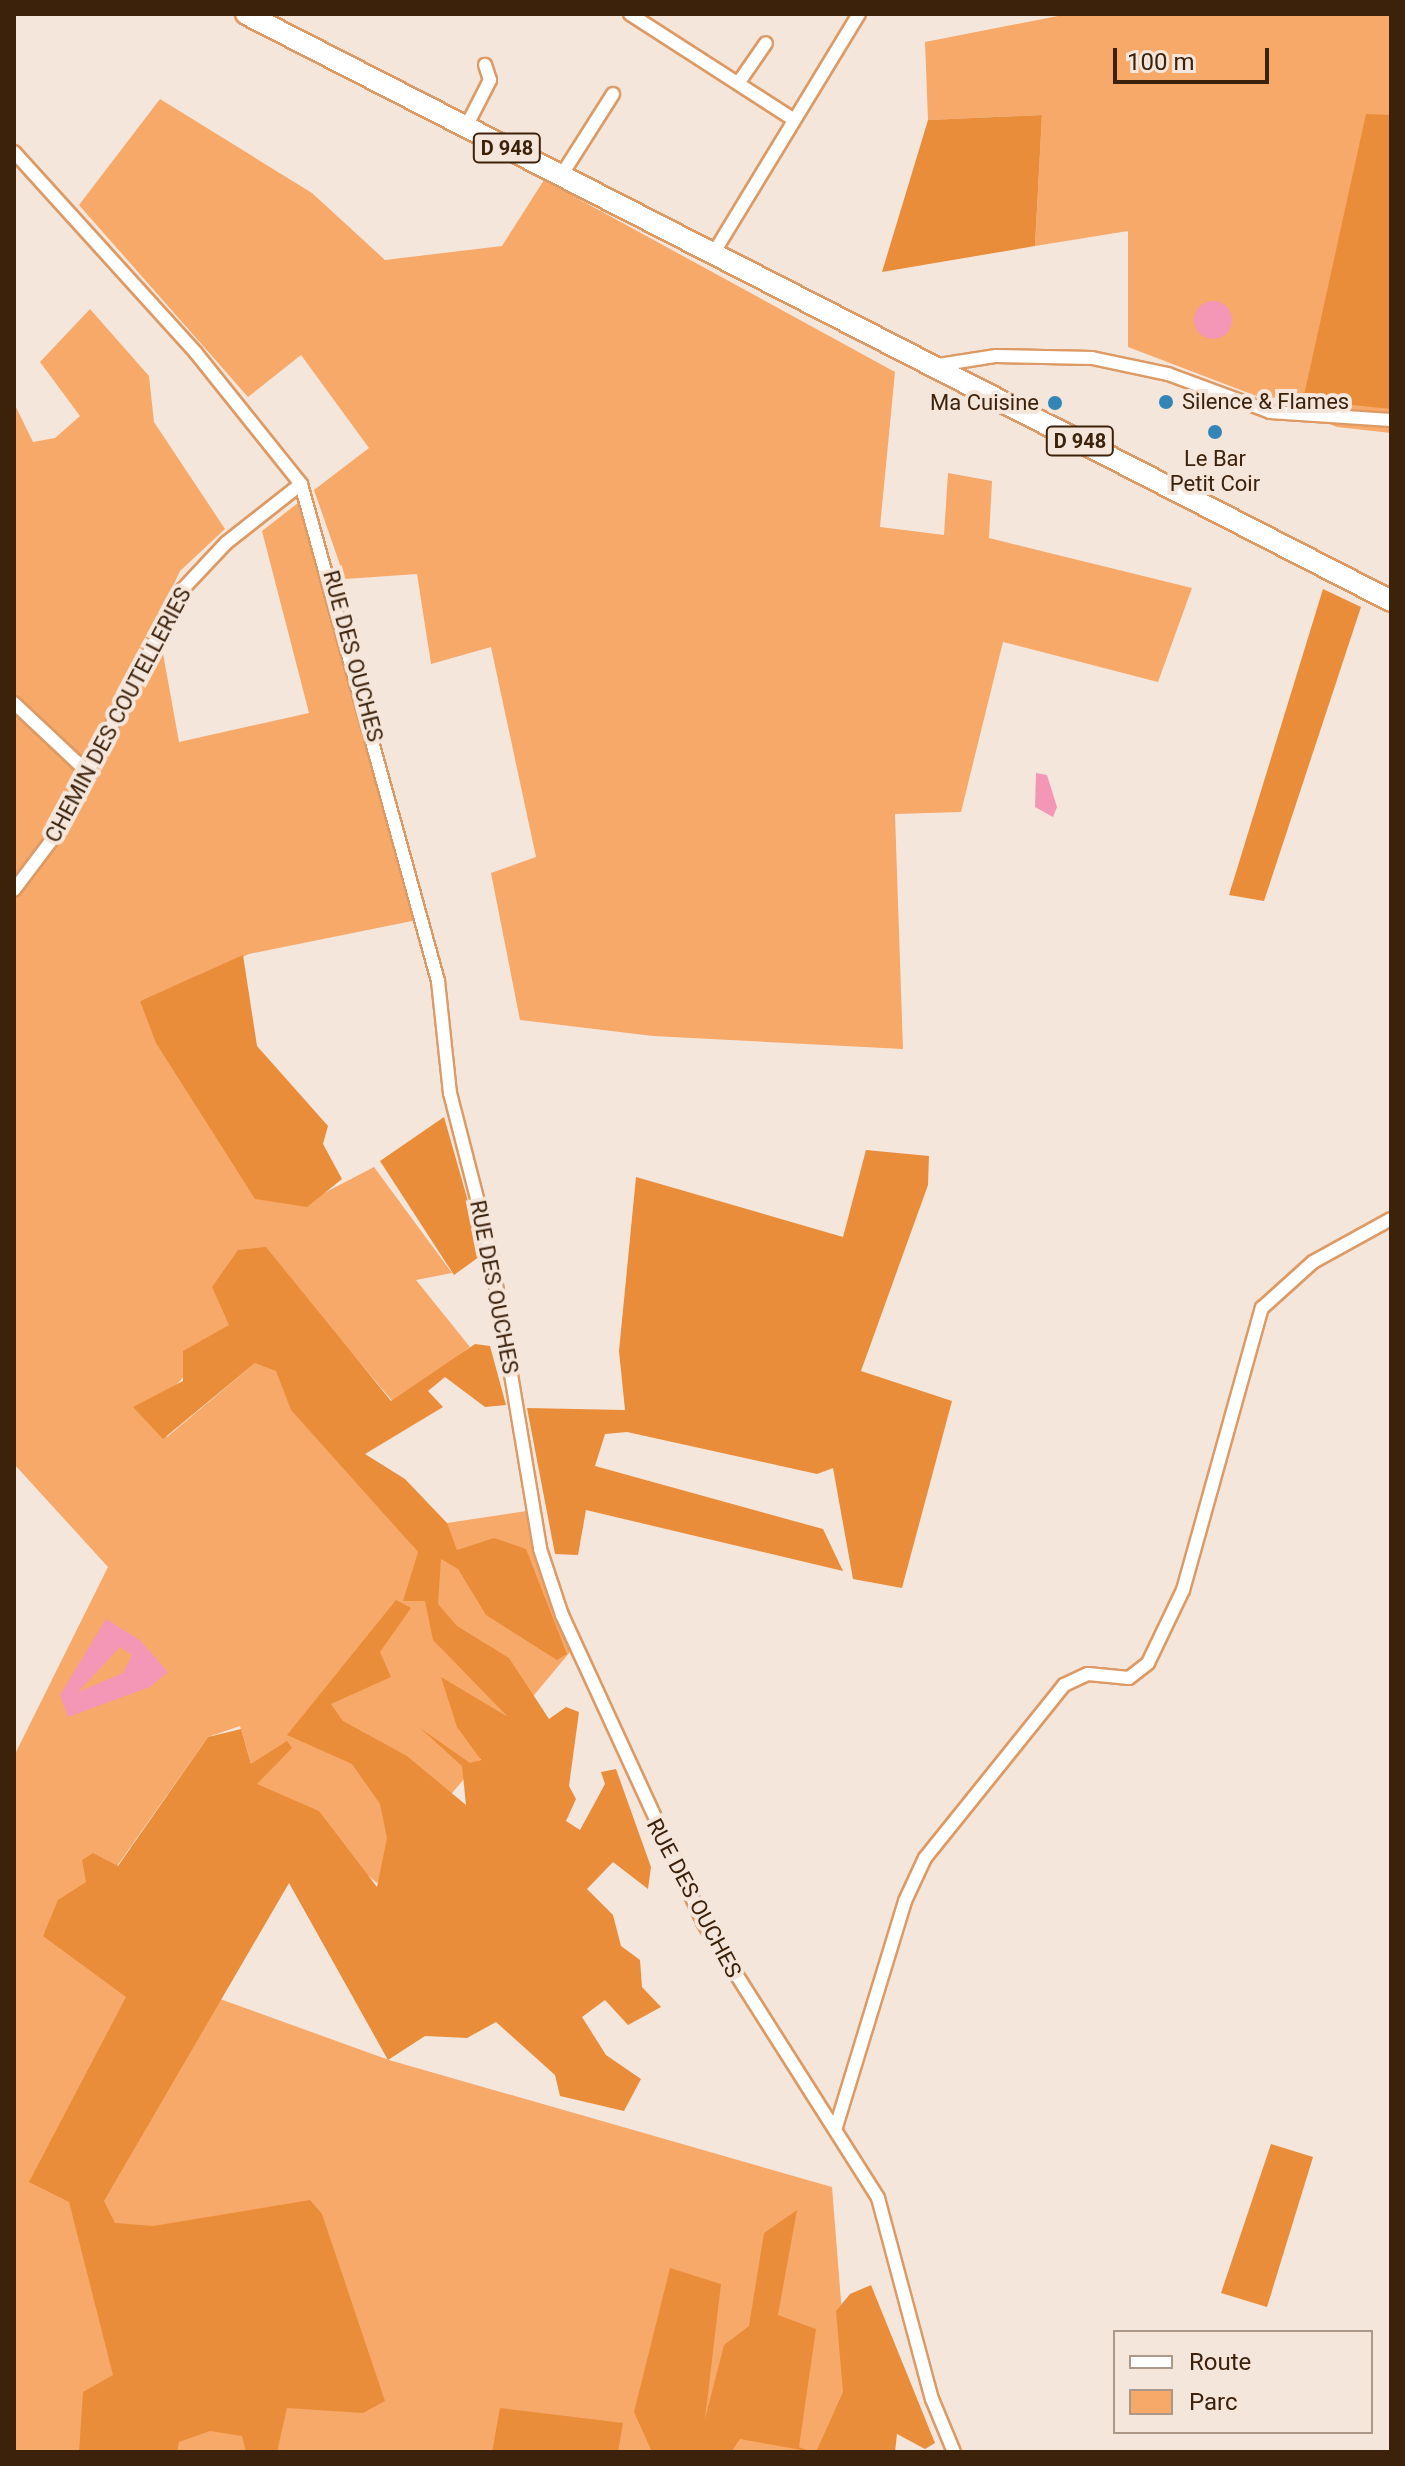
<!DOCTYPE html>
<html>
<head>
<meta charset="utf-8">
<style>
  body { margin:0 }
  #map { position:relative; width:1405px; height:2466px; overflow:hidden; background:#f5e6dc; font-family:Roboto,sans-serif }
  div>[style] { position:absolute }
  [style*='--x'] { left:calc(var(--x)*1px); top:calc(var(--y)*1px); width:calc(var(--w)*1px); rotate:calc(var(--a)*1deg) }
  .green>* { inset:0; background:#f7a96a }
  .forest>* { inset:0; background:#ea8d3a }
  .water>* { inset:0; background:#f496b6 }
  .round { border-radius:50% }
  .roads { filter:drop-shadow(2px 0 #dd9a64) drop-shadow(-2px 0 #dd9a64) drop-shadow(0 2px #dd9a64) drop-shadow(0 -2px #dd9a64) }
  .minor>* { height:12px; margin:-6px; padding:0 6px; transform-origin:6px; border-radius:6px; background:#fff }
  .primary>* { height:20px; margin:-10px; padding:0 10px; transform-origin:10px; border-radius:10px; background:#fff }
  .dots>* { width:22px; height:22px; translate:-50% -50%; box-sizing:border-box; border:4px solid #f5e6dc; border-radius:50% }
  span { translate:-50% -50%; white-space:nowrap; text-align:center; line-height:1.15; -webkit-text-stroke:8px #f5e6dc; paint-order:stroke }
  .shield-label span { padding:2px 6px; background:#f5e6dc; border:2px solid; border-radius:6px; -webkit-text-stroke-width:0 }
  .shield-label { font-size:20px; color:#3c220b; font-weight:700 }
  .poi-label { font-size:22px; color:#3c220b }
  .left { translate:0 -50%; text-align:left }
  .right { translate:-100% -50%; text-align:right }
  .street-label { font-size:22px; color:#3c220b }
  .frame { position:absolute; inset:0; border:16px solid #3c220b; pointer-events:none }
  .legend { position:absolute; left:1113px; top:2330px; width:260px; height:104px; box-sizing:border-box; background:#f5e6dc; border:2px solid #ab9888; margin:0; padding:10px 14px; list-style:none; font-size:24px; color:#3c220b }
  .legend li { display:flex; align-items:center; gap:16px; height:40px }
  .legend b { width:40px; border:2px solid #ab9888 }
  .scale { position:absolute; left:1113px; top:48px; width:156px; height:36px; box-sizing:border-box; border:4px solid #3c220b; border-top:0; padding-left:10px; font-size:24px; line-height:28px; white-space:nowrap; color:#3c220b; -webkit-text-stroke:6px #f5e6dc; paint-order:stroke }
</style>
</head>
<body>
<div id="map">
  <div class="green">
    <div style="clip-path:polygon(1068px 14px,1391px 14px,1391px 433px,1337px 427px,1128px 347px,1128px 231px,1035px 246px,1042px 115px,928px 120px,925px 42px)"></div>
    <div style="clip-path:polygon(160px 99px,312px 193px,385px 260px,502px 246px,544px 180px,895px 372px,880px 527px,944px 535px,948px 473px,992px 481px,989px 538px,1192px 588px,1158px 682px,1003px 642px,961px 812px,895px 814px,903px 1049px,653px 1036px,520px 1020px,491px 873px,536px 857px,491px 647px,431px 664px,417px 574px,345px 579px,314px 490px,369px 448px,301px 355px,248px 397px,79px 205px)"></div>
    <div style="clip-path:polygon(90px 309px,149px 376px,154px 422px,225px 529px,180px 571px,157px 620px,179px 742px,309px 713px,262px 531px,303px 499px,417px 920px,249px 954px,140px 1001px,305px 1203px,374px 1167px,452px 1273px,416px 1280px,470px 1347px,395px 1404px,262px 1248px,229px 1325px,150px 1415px,167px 1437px,255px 1363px,275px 1367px,415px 1549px,447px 1523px,527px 1511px,570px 1652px,377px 1883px,257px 1784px,240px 1726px,208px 1737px,117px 1866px,43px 1935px,389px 2060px,832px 2187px,850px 2415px,831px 2452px,14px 2452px,14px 1756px,108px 1567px,14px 1464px,14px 403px,33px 442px,55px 438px,80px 416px,40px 362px)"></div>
  </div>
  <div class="forest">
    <div style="clip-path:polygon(1366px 114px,1391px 115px,1391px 409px,1303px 400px)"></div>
    <div style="clip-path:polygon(1042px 115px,1035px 246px,882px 272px,928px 120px)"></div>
    <div style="clip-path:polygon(1323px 589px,1361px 607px,1264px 901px,1229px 895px)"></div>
    <div style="clip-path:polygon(243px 955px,257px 1046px,328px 1126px,323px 1144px,342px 1179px,307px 1207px,255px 1199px,156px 1043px,140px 1001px)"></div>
    <div style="clip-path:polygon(444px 1117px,483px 1254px,454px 1275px,380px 1161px)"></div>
    <div style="clip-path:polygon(866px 1150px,929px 1156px,928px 1185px,861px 1371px,952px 1401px,902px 1588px,853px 1579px,833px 1468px,817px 1474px,627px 1432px,605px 1434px,595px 1466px,823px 1529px,843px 1571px,586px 1510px,578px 1555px,555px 1554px,527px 1408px,625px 1410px,619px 1351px,636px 1177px,843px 1237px)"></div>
    <div style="clip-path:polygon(266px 1247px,391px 1401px,475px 1344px,490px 1346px,506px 1405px,485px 1407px,445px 1377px,428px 1391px,443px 1407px,365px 1454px,405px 1479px,447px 1523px,457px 1550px,494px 1538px,526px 1549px,567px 1654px,557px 1660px,486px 1615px,458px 1569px,441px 1559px,438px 1604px,457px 1626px,509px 1658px,549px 1719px,566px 1707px,579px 1712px,569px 1786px,576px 1799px,566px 1821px,580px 1830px,605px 1784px,601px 1772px,616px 1769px,651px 1867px,648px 1889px,613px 1862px,587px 1889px,613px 1915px,621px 1946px,640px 1960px,642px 1987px,661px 2007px,628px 2025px,605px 2000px,582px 2017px,606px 2055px,641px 2079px,624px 2111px,560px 2096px,555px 2075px,496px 2022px,467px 2038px,425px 2036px,388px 2060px,289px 1883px,104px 2201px,115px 2223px,153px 2226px,310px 2200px,322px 2214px,385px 2401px,363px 2413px,287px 2408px,277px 2452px,246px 2452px,242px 2436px,210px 2431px,179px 2442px,177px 2452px,79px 2452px,83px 2392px,113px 2375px,69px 2202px,29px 2182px,126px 1997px,43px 1936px,58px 1900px,86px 1882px,82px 1860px,93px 1853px,118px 1866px,208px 1737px,241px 1729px,251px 1764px,287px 1741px,292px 1748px,257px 1784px,319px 1811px,377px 1887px,387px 1838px,380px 1804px,352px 1764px,287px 1735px,396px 1600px,411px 1608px,380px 1652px,391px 1677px,331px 1704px,343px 1721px,407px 1756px,466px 1805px,462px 1766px,420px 1728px,470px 1763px,481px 1760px,457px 1727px,441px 1677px,508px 1717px,433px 1640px,425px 1601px,403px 1601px,418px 1552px,291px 1410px,276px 1371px,255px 1363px,163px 1439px,133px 1407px,183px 1381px,183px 1351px,229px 1325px,212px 1287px,238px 1250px)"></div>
    <div style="clip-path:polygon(1271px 2144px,1313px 2157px,1267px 2307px,1221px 2293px)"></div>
    <div style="clip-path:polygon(797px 2210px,778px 2315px,816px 2329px,799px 2447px,812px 2452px,740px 2439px,731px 2452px,652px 2452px,634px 2412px,670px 2268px,721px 2284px,705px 2419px,724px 2345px,749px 2326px,764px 2233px)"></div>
    <div style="clip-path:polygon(871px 2285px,935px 2443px,925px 2449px,897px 2434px,895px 2452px,816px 2452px,843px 2392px,836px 2311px,850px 2294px)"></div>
    <div style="clip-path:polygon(500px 2408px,623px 2423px,618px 2452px,492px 2452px)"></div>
  </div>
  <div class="water">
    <div class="round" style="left:1194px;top:301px;width:38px;height:38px"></div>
    <div style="clip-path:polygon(1036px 773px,1047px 775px,1057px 807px,1053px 817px,1035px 807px)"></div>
    <div style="clip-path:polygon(evenodd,106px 1619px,140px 1640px,168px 1672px,150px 1687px,68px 1717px,60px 1695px,106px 1619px,120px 1647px,132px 1655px,123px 1673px,78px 1692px,120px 1647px)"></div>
  </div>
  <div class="roads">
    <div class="minor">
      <div style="--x:630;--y:14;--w:194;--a:32.8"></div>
      <div style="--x:739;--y:82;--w:47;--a:-55.3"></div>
      <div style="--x:466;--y:127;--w:53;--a:-62.9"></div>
      <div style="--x:490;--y:80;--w:16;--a:-108"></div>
      <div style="--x:14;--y:152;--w:271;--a:47.8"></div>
      <div style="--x:196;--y:353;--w:168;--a:51.3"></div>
      <div style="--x:301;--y:484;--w:516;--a:74.59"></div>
      <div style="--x:438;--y:981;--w:113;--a:83.9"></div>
      <div style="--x:450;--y:1093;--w:161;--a:75.6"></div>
      <div style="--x:490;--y:1249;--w:304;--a:80.5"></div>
      <div style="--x:540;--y:1549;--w:70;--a:71.6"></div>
      <div style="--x:562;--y:1615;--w:338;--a:65.3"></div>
      <div style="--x:703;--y:1922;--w:327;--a:57.6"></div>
      <div style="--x:878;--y:2198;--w:208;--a:75"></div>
      <div style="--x:932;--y:2399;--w:57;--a:67.5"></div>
      <div style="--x:561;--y:176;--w:97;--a:-57.6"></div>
      <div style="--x:713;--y:254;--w:281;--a:-58.7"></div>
      <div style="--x:932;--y:366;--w:65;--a:-8.9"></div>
      <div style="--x:996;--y:356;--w:96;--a:1.2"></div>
      <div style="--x:1092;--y:358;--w:78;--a:11.9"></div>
      <div style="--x:1168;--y:374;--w:109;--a:20.4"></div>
      <div style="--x:1270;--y:412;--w:121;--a:3.8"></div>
      <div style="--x:14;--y:703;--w:98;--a:43.3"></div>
      <div style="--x:14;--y:890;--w:66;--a:-53"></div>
      <div style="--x:54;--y:837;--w:277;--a:-62.7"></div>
      <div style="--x:181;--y:591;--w:66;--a:-46.8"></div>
      <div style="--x:226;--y:543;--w:95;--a:-38.2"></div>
      <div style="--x:836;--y:2127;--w:236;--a:-73"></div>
      <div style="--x:905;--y:1901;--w:47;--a:-65.1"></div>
      <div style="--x:925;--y:1858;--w:222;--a:-51.2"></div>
      <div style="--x:1064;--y:1685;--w:26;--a:-25"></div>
      <div style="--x:1088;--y:1674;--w:41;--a:5.6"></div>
      <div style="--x:1129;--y:1678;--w:24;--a:-38"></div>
      <div style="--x:1148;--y:1663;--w:81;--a:-64.4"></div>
      <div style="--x:1183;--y:1590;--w:293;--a:-74.4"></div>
      <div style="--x:1262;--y:1308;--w:69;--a:-42"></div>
      <div style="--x:1313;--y:1262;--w:89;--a:-28.9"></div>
    </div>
    <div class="primary">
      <div style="--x:246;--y:14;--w:1287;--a:27.14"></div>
    </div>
  </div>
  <div class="dots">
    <div style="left:1166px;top:402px;background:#3385b6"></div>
    <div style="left:1055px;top:403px;background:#3385b6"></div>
    <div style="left:1215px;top:432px;background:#3385b6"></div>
  </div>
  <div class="shield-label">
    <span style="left:507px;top:148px">D 948</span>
    <span style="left:1080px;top:441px">D 948</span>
  </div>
  <div class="poi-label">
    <span class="left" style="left:1182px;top:402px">Silence &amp; Flames</span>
    <span class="right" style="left:1039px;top:403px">Ma Cuisine</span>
    <span style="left:1215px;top:471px">Le Bar<br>Petit Coir</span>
  </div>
  <div class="street-label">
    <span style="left:353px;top:656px;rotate:75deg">RUE DES OUCHES</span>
    <span style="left:118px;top:715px;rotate:-62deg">CHEMIN DES COUTELLERIES</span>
    <span style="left:494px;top:1287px;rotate:79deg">RUE DES OUCHES</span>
    <span style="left:694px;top:1898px;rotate:62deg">RUE DES OUCHES</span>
  </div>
  <div class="frame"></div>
  <ul class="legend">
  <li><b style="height:10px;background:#fff"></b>Route</li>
  <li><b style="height:22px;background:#f7a96a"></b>Parc</li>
  </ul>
  <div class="scale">100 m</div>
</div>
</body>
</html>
